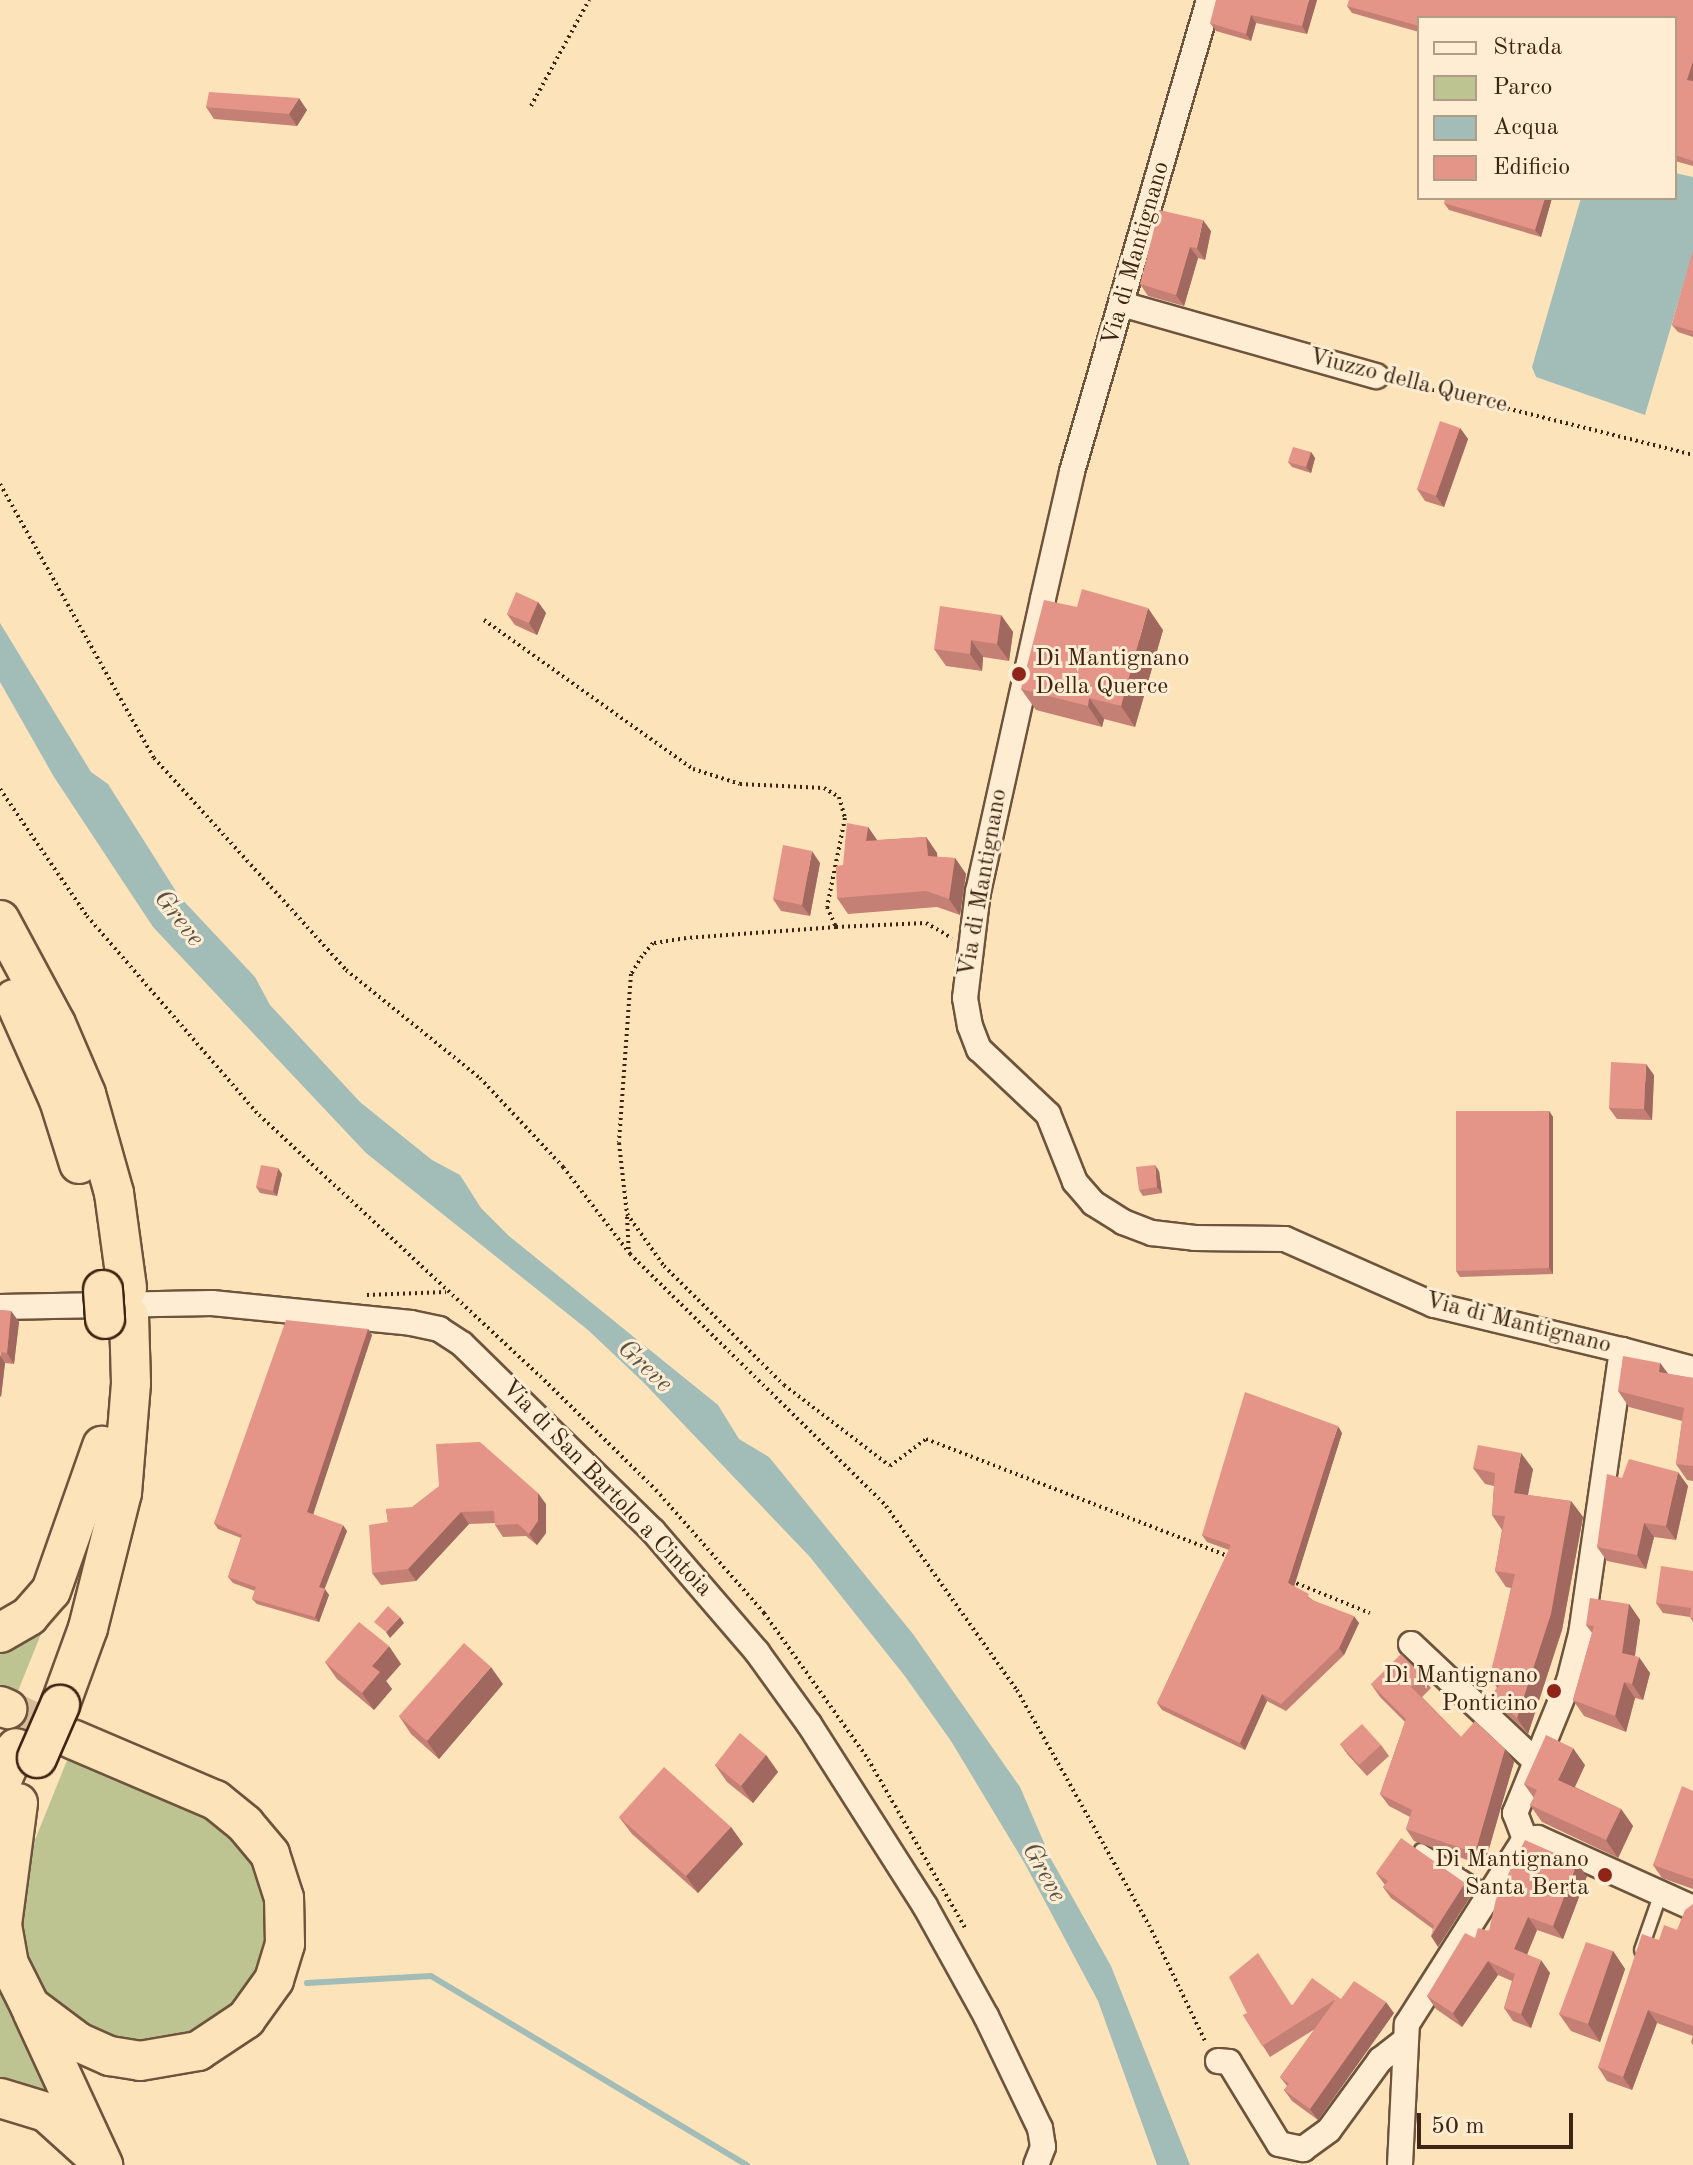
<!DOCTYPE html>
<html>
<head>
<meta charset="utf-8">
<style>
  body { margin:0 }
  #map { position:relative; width:1693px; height:2165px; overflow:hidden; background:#fde3b9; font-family:"Old Standard TT",serif }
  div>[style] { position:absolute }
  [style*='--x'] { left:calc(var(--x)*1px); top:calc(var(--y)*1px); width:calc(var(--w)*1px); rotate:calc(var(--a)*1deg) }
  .green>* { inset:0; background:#bdc491 }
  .water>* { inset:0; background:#a2bdb8 }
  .stream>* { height:6px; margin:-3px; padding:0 3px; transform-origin:3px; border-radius:3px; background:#a2bdb8 }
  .trunk-tunnel>* { height:38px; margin-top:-19px; transform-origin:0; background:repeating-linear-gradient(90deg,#d7bd98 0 38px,transparent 0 57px) }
  .path>* { height:4px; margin-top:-2px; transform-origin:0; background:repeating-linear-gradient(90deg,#3e2413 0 2px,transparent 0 6px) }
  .roads { filter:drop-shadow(2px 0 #6e543c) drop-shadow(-2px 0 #6e543c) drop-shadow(0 2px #6e543c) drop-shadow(0 -2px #6e543c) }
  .service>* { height:12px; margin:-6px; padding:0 6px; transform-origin:6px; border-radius:6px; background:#feedd2 }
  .minor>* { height:24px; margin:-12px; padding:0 12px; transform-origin:12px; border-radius:12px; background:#feedd2 }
  .trunk>* { height:38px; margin:-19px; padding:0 19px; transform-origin:19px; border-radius:19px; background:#fde3b9 }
  .bridges { filter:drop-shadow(2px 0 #3e2413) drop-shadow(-2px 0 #3e2413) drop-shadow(0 2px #3e2413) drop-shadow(0 -2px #3e2413) }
  .trunk-bridge>* { height:38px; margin:-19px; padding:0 19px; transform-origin:19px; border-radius:19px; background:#fde3b9 }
  .wall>* { inset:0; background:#c48074 }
  .shaded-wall>* { inset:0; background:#a0685e }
  .building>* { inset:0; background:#e49587 }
  .dots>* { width:22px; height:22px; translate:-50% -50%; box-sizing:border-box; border:4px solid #feedd2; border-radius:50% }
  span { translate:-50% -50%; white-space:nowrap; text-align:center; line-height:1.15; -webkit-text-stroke:6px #feedd2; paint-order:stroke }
  .street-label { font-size:24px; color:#3e2413 }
  .poi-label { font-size:24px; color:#3e2413 }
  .left { translate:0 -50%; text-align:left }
  .right { translate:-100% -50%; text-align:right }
  .water-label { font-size:26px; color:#5c5245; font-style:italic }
  .legend { position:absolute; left:1417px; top:16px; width:260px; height:184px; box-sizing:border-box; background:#feedd2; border:2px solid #b19d86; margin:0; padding:10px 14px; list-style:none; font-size:24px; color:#3e2413 }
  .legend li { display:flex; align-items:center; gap:16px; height:40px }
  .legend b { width:40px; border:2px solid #b19d86 }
  .scale { position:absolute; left:1417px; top:2113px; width:156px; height:36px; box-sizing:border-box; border:4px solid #3e2413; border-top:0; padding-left:10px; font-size:24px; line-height:28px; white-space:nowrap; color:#3e2413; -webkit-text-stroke:6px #feedd2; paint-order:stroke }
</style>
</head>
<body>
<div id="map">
  <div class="green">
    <div style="clip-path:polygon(47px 1619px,14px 1701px,0 1695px,0 1643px)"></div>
    <div style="clip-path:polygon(70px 1753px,210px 1808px,260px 1857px,274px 1953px,215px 2030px,153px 2048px,78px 2028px,38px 1991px,18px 1940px,20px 1877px)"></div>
    <div style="clip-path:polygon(0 1978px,50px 2085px,45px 2093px,0 2089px)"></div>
  </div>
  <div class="water">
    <div style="clip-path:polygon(1675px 173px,1693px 177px,1693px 252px,1645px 415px,1536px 377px,1532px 367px,1581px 198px,1675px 198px)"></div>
    <div style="clip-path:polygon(0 623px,91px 772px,108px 784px,179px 896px,255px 977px,270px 1005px,360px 1102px,432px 1160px,460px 1175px,481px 1208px,509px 1236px,718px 1405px,739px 1439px,769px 1457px,913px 1634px,1020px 1787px,1051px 1859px,1111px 1966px,1190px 2165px,1157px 2165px,1098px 2001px,1025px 1864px,951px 1741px,904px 1675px,810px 1557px,644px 1383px,588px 1330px,366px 1153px,153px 927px,54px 777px,0 682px)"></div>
  </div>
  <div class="stream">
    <div style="--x:307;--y:1983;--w:124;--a:-3.2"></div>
    <div style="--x:431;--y:1976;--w:368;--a:30.9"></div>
  </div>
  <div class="trunk-tunnel">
    <div style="--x:7;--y:1709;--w:72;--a:24.8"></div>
  </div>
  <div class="path">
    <div style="--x:531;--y:106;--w:121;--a:-61.3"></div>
    <div style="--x:1397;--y:381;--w:305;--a:14"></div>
    <div style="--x:0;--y:484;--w:314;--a:60.7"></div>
    <div style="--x:154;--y:758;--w:286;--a:47.8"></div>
    <div style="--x:346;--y:970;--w:172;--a:38.9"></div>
    <div style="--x:480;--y:1078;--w:122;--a:47"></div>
    <div style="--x:563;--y:1167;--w:110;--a:52.4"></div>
    <div style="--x:630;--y:1254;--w:359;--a:44.5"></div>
    <div style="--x:886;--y:1506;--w:226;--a:54.6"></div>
    <div style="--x:1017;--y:1690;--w:270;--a:60.7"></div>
    <div style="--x:1149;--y:1925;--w:131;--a:64.2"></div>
    <div style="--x:484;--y:620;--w:257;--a:35.5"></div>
    <div style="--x:693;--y:769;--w:49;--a:17.7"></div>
    <div style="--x:740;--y:784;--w:84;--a:2.7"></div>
    <div style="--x:824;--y:788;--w:17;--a:31"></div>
    <div style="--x:839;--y:797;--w:22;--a:74"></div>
    <div style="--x:845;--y:818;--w:91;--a:101.4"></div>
    <div style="--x:827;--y:907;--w:22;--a:66"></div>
    <div style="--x:836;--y:927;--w:90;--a:-2.5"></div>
    <div style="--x:926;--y:923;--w:30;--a:30"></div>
    <div style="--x:0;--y:789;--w:154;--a:55.6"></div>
    <div style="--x:87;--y:916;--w:263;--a:49.2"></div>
    <div style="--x:259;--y:1115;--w:384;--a:42.9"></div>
    <div style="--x:540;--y:1376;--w:163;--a:44.5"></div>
    <div style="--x:656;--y:1490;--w:164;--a:48.7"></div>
    <div style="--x:764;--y:1613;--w:179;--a:54.5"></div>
    <div style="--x:868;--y:1759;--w:195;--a:60.1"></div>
    <div style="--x:836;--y:927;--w:150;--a:175.8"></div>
    <div style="--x:686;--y:938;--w:33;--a:171"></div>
    <div style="--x:653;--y:943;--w:17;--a:130"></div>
    <div style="--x:642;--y:956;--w:21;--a:121"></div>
    <div style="--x:631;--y:974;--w:169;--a:94.1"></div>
    <div style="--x:619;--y:1143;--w:71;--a:83.6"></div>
    <div style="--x:627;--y:1214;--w:64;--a:54.6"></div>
    <div style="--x:664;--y:1266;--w:169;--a:44.8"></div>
    <div style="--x:784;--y:1385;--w:133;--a:37.4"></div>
    <div style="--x:890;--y:1466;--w:45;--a:-36.9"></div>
    <div style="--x:926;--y:1439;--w:326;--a:21.2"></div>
    <div style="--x:627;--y:1217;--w:35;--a:87"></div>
    <div style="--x:367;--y:1295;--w:79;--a:-2.2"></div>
    <div style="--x:1291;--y:1581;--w:85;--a:22.1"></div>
  </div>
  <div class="roads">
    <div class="service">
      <div style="--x:1421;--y:1850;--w:81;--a:32.9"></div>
      <div style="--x:1641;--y:1950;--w:60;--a:-70.7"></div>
    </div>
    <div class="minor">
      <div style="--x:1209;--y:0;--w:491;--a:106.2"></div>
      <div style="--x:1072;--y:472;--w:130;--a:102.9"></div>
      <div style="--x:1043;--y:599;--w:299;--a:102.5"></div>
      <div style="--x:978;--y:891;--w:108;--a:96.9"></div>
      <div style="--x:965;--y:998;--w:28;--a:80"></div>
      <div style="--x:970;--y:1026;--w:25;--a:69"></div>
      <div style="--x:979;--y:1049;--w:95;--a:43.3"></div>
      <div style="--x:1048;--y:1114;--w:73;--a:68.3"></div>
      <div style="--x:1075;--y:1182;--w:28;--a:49"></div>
      <div style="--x:1093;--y:1203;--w:36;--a:32"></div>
      <div style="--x:1123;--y:1222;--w:31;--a:21"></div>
      <div style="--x:1152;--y:1233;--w:43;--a:6.6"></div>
      <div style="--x:1195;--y:1238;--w:90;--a:0.6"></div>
      <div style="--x:1285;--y:1239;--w:163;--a:23.9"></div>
      <div style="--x:1434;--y:1305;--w:193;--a:13.5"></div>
      <div style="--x:1622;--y:1350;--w:287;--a:98.2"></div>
      <div style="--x:1581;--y:1634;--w:49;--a:104.3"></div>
      <div style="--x:1569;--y:1681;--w:143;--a:112.2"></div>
      <div style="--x:1515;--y:1813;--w:28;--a:69"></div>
      <div style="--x:1125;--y:305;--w:261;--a:15.8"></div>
      <div style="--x:0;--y:1307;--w:212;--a:-1.1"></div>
      <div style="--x:212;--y:1303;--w:200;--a:5.7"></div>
      <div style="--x:411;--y:1323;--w:29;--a:12"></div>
      <div style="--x:439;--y:1329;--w:27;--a:33"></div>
      <div style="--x:462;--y:1344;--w:267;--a:44.4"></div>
      <div style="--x:653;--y:1531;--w:160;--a:49.3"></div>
      <div style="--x:757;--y:1652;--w:89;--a:54.2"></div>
      <div style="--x:809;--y:1724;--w:216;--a:57.5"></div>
      <div style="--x:925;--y:1906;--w:126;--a:61"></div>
      <div style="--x:986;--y:2016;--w:124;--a:64.3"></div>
      <div style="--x:1040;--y:2128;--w:19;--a:81"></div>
      <div style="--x:1043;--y:2147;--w:19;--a:111"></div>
      <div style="--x:1622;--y:1350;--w:73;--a:15"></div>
      <div style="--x:1411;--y:1644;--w:170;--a:43.3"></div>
      <div style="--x:1525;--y:1839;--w:13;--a:-4"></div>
      <div style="--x:1538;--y:1838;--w:170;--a:24.3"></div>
      <div style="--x:1218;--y:2061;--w:11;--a:5"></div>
      <div style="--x:1229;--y:2062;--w:96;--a:58.6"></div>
      <div style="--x:1279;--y:2144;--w:25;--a:12"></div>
      <div style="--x:1303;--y:2149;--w:32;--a:-36"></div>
      <div style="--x:1329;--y:2130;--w:87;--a:-53.9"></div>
      <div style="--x:1380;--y:2060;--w:29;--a:-38"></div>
      <div style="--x:1400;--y:2165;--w:141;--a:-87.2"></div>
      <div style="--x:1407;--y:2024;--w:219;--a:-57.5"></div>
    </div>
    <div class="trunk">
      <div style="--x:0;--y:920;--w:118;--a:61.7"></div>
      <div style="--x:56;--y:1024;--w:76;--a:66.8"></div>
      <div style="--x:86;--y:1094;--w:103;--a:74.2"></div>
      <div style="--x:114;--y:1193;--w:96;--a:82.2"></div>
      <div style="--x:14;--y:999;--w:111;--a:66"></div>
      <div style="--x:59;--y:1100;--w:67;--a:72.6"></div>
      <div style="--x:0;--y:1633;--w:34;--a:-30"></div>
      <div style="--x:29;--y:1616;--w:33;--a:-49"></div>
      <div style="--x:51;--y:1591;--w:154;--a:-70.6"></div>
      <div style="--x:60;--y:1705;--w:82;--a:-70"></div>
      <div style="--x:88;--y:1628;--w:139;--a:-75.9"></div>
      <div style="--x:122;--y:1493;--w:110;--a:-85.3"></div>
      <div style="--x:131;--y:1383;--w:67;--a:-91.7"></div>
      <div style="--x:0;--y:1706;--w:8;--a:23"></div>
      <div style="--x:0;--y:1785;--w:40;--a:-66.6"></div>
      <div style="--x:18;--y:1803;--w:123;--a:97.5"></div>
      <div style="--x:2;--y:1925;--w:40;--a:80"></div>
      <div style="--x:9;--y:1964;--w:47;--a:63.4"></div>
      <div style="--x:30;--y:2006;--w:60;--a:36.9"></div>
      <div style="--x:78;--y:2042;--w:35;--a:24"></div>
      <div style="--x:110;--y:2056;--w:30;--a:9"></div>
      <div style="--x:140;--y:2061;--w:59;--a:-9.8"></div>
      <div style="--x:198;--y:2051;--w:58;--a:-33.7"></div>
      <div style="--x:246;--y:2019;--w:48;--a:-54.3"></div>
      <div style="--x:274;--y:1980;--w:38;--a:-73"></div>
      <div style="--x:285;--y:1944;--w:46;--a:-91.2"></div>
      <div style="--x:284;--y:1898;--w:46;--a:-107.7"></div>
      <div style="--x:270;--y:1854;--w:39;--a:-130"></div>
      <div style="--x:245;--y:1824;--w:38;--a:-141"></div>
      <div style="--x:215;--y:1800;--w:155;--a:-156.9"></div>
      <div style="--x:32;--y:2011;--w:170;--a:65.2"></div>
      <div style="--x:0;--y:2098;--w:48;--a:16.9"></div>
      <div style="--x:46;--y:2112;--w:57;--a:42.1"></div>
    </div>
  </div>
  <div class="bridges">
    <div class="trunk-bridge">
      <div style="--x:103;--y:1290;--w:29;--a:86"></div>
      <div style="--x:37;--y:1758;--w:58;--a:-66.5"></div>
    </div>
  </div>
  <div class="wall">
    <div style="clip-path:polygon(1317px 0,1307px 34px,1256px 23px,1251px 41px,1216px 31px,1210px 23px)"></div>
    <div style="clip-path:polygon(1693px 0,1693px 166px,1675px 161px,1675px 18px,1419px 18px,1419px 32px,1352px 13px,1347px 6px)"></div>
    <div style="clip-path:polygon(206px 107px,307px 110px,297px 126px,214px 119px)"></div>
    <div style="clip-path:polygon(1552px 198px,1541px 237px,1449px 210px,1444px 203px)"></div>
    <div style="clip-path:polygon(1211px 231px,1205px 260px,1198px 258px,1184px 306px,1148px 296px,1140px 284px)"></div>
    <div style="clip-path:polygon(1693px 251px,1693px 337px,1678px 332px,1672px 325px)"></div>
    <div style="clip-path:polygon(1460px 428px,1468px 439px,1444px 507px,1425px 501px,1417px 489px)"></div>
    <div style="clip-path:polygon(1311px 452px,1315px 458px,1311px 473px,1292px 467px,1288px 462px)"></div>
    <div style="clip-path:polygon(538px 602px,546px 613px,537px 635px,515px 625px,507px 614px)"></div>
    <div style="clip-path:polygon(1001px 615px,1013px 632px,1009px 661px,983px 657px,982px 671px,946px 666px,934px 649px)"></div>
    <div style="clip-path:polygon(1163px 630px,1135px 727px,1104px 719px,1102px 727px,1036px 710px,1021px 689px)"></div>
    <div style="clip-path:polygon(868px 827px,877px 840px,926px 837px,937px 853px,937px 857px,955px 858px,966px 874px,960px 915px,937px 907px,848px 914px,837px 898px,843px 865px)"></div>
    <div style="clip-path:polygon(820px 863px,810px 916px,781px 911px,773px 899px)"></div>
    <div style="clip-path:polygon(1654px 1075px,1652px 1120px,1617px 1119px,1609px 1108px)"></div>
    <div style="clip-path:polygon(1549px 1111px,1553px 1117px,1553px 1274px,1460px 1277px,1456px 1271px)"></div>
    <div style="clip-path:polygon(1159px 1171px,1162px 1193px,1143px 1196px,1139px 1190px)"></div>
    <div style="clip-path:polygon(282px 1174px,277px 1196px,260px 1193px,256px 1187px)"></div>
    <div style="clip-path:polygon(0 1310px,11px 1311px,19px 1322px,14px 1364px,5px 1363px,1px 1397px)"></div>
    <div style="clip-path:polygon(368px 1329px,372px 1335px,313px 1514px,347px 1531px,324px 1589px,329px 1595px,319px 1622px,257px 1604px,252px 1599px,255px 1591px,233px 1583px,228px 1577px,241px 1538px,218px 1529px,214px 1523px)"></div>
    <div style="clip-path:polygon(1660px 1363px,1668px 1374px,1693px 1378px,1693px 1481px,1687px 1480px,1676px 1464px,1682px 1421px,1629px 1407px,1618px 1391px)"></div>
    <div style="clip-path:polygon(1342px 1433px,1294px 1586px,1314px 1601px,1359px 1623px,1344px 1655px,1286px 1711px,1267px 1701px,1245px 1750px,1162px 1710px,1157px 1703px,1229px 1550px,1207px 1542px,1202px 1535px)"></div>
    <div style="clip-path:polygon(1473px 1468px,1533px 1469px,1528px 1495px,1571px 1501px,1583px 1517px,1562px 1630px,1528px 1734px,1503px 1710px,1492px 1694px,1497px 1688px,1491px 1678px,1511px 1588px,1506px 1587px,1495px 1571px,1502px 1530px,1492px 1515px,1494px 1486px,1485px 1484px)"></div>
    <div style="clip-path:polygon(1622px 1478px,1688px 1486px,1676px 1540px,1654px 1537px,1646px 1569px,1607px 1561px,1597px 1547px)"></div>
    <div style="clip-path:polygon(546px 1504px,546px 1533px,537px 1545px,526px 1536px,503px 1537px,495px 1525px,495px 1523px,469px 1524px,416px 1581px,381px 1585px,372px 1573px,388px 1522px,386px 1509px)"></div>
    <div style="clip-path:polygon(1693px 1571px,1693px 1622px,1690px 1617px,1663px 1613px,1656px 1603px)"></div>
    <div style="clip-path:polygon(1629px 1604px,1640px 1620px,1635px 1656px,1650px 1673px,1643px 1700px,1635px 1698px,1626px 1732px,1584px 1716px,1573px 1700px,1592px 1633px,1586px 1625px)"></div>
    <div style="clip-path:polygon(325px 1662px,401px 1664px,386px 1681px,392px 1689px,374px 1710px,337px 1679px)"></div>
    <div style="clip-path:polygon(1422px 1676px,1431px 1688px,1422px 1697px,1461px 1737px,1505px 1749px,1514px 1762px,1484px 1866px,1414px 1841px,1406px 1829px,1410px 1817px,1389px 1806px,1380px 1794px,1405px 1722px,1380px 1697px,1371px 1684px)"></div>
    <div style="clip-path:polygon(503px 1684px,439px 1759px,411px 1734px,399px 1716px)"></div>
    <div style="clip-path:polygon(1340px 1744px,1381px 1745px,1389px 1756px,1367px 1776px,1348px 1755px)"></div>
    <div style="clip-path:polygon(766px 1755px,778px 1772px,753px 1803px,727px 1782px,715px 1765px)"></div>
    <div style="clip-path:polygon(1585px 1765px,1575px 1787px,1621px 1809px,1633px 1826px,1618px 1858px,1542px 1822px,1530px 1805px,1534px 1798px,1524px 1784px)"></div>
    <div style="clip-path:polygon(1693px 1791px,1693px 1889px,1662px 1878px,1653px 1865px)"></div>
    <div style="clip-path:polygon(619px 1817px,731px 1827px,743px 1844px,698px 1893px,632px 1834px)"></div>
    <div style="clip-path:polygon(1376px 1873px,1465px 1883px,1472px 1894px,1438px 1947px,1433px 1929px,1391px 1898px,1383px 1887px,1385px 1885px)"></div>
    <div style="clip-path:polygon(1587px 1876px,1563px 1939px,1537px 1930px,1527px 1954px,1550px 1973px,1531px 2028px,1513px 2021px,1504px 2008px,1512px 1981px,1498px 1975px,1462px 2027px,1436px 2009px,1427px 1996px,1475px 1938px)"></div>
    <div style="clip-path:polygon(1693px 1904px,1693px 2045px,1691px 2042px,1693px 2036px,1657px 2023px,1632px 2090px,1607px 2081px,1598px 2067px,1659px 1940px,1677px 1930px)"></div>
    <div style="clip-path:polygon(1613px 1951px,1625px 1969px,1600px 2042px,1571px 2031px,1559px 2014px)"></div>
    <div style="clip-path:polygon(1341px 1999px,1394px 2013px,1318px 2120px,1292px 2101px,1284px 2090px,1287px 2086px,1280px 2077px,1315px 2029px,1270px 2057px,1243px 2015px,1292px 2005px)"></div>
  </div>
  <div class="shaded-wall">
    <div style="clip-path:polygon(1309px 0,1317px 0,1307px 34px,1302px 26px)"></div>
    <div style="clip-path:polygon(1251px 15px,1256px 23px,1251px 41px,1246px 34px)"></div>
    <div style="clip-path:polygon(1693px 61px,1693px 87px,1687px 80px)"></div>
    <div style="clip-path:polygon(299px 98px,307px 110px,297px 126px,289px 114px)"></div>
    <div style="clip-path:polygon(1545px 198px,1552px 198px,1541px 237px,1535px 230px)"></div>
    <div style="clip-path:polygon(1203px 220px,1211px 231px,1205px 260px,1197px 248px)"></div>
    <div style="clip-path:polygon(1190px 247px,1198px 258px,1184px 306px,1176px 295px)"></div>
    <div style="clip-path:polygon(1460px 428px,1468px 439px,1444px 507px,1436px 496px)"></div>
    <div style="clip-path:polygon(1311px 452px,1315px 458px,1311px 473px,1306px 467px)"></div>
    <div style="clip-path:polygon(538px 602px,546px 613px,537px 635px,529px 623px)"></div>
    <div style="clip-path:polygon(1148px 608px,1163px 630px,1135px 727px,1121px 706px)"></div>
    <div style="clip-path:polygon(1001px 615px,1013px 632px,1009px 661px,997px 644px)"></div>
    <div style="clip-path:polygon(971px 640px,983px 657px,982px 671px,970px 654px)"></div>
    <div style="clip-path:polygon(1089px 698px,1104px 719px,1102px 727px,1088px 706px)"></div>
    <div style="clip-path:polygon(868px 827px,879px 843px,866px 841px)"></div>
    <div style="clip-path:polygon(926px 837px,937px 853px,939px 872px,928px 856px)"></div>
    <div style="clip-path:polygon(812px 851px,820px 863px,810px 916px,802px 905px)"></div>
    <div style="clip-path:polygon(955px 858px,966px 874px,960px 915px,949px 899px)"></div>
    <div style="clip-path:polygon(1646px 1064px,1654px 1075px,1652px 1120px,1644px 1109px)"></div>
    <div style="clip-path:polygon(1549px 1111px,1553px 1117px,1553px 1274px,1549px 1268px)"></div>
    <div style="clip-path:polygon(1155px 1165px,1159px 1171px,1162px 1193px,1157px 1187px)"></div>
    <div style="clip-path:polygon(278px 1168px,282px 1174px,277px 1196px,273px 1191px)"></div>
    <div style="clip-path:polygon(11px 1311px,19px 1322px,14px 1364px,7px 1353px)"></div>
    <div style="clip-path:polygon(368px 1329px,372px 1335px,312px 1518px,307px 1512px)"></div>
    <div style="clip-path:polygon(0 1355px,5px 1363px,1px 1397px,0 1396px)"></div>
    <div style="clip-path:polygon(1660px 1363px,1672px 1379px,1659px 1372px)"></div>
    <div style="clip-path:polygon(1338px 1426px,1342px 1433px,1293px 1590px,1288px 1583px)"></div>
    <div style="clip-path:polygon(1521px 1453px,1533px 1469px,1525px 1509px,1514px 1493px)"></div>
    <div style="clip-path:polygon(1678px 1472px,1688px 1486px,1676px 1540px,1666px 1526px)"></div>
    <div style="clip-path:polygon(538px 1493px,546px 1504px,546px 1533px,537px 1545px,529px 1534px)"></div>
    <div style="clip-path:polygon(1571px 1501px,1583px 1517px,1562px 1630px,1528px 1734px,1517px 1718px)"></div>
    <div style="clip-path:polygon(461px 1512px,469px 1524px,416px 1581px,408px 1569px)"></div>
    <div style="clip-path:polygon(1644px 1523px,1654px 1537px,1646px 1569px,1637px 1555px)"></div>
    <div style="clip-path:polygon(343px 1525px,347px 1531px,323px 1593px,319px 1587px)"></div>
    <div style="clip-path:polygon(325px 1589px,329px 1595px,319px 1622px,315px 1617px)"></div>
    <div style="clip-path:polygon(1629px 1604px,1640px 1620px,1633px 1668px,1622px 1653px)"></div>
    <div style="clip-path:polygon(1354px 1616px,1359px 1623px,1344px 1655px,1339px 1648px)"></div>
    <div style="clip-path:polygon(400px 1617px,404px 1623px,390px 1638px,386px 1632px)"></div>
    <div style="clip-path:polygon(389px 1646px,401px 1664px,386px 1681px,392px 1689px,374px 1710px,362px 1693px,372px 1666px)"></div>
    <div style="clip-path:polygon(1639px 1657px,1650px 1673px,1643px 1700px,1632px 1684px)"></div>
    <div style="clip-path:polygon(491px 1667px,503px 1684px,439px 1759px,427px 1741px)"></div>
    <div style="clip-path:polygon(1624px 1682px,1635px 1698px,1626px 1732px,1615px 1716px)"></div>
    <div style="clip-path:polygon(1262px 1694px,1267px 1701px,1245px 1750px,1240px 1743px)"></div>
    <div style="clip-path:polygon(1573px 1748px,1585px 1765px,1570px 1797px,1558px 1780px)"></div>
    <div style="clip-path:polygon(1505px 1749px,1514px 1762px,1484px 1866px,1475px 1853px)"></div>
    <div style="clip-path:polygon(766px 1755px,778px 1772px,753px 1803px,741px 1786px)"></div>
    <div style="clip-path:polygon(1621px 1809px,1633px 1826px,1618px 1858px,1606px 1840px)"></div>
    <div style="clip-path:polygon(731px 1827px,743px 1844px,698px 1893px,686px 1876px)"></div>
    <div style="clip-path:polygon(1577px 1863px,1587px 1876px,1563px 1939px,1553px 1926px)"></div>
    <div style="clip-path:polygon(1465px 1883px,1472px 1894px,1438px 1947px,1431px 1936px)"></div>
    <div style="clip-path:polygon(1528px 1917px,1537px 1930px,1524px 1962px,1514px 1949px)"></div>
    <div style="clip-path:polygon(1613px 1951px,1625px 1969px,1600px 2042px,1588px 2024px)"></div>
    <div style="clip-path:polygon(1541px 1960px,1550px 1973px,1531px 2028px,1521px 2014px)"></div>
    <div style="clip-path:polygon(1488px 1961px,1498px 1975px,1462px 2027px,1453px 2013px)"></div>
    <div style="clip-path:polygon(1386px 2002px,1394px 2013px,1318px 2120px,1310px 2109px)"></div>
    <div style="clip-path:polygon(1648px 2010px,1657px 2023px,1632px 2090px,1623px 2077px)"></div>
  </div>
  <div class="building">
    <div style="clip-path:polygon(1216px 0,1309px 0,1302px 26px,1251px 15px,1246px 34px,1210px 23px)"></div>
    <div style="clip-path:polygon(1349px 0,1693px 0,1693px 61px,1687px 80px,1693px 81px,1693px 161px,1675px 155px,1675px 18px,1419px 18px,1419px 26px,1347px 6px)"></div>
    <div style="clip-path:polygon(209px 92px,299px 98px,289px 114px,206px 107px)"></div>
    <div style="clip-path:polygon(1445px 198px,1545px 198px,1535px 230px,1444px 203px)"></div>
    <div style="clip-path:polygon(1159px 210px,1203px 220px,1197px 248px,1190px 247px,1176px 295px,1140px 284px)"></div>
    <div style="clip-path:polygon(1693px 251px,1693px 331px,1672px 325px)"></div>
    <div style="clip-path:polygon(1440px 421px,1460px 428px,1436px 496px,1417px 489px)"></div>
    <div style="clip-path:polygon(1293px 447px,1311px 452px,1306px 467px,1288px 462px)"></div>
    <div style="clip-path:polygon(1082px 589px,1148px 608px,1121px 706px,1089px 698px,1088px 706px,1021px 689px,1044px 600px,1077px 607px)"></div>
    <div style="clip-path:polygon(516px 592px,538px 602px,529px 623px,507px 614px)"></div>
    <div style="clip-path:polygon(940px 606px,1001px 615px,997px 644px,971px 640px,970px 654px,934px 649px)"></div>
    <div style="clip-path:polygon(847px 823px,868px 827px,866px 841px,926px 837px,928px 856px,955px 858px,949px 899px,926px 891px,837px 898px,836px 866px,843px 865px)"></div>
    <div style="clip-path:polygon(783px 845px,812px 851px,802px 905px,773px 899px)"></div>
    <div style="clip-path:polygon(1611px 1062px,1646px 1064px,1644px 1109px,1609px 1108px)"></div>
    <div style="clip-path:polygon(1456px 1111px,1549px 1111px,1549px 1268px,1456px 1271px)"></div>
    <div style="clip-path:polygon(261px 1165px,278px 1168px,273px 1191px,256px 1187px)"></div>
    <div style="clip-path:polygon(1155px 1165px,1157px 1187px,1139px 1190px,1136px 1167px)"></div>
    <div style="clip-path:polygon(0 1310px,11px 1311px,7px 1353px,0 1352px)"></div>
    <div style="clip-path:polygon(286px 1320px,368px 1329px,307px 1512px,343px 1525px,319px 1587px,325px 1589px,315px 1617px,252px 1599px,256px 1587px,228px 1577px,242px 1535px,214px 1523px)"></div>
    <div style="clip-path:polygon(1623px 1356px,1660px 1363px,1659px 1372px,1693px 1378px,1693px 1466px,1676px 1464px,1684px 1408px,1618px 1391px)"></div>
    <div style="clip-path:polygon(1245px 1392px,1338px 1426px,1288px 1583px,1309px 1594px,1307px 1598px,1354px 1616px,1339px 1648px,1281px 1704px,1262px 1694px,1240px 1743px,1157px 1703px,1231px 1545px,1202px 1535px)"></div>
    <div style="clip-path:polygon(480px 1442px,538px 1493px,538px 1521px,529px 1534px,518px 1524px,495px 1525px,494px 1511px,461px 1512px,408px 1569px,372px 1573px,369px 1525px,388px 1522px,386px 1509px,412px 1507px,439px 1486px,436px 1444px)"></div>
    <div style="clip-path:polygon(1478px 1445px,1521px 1453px,1514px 1493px,1571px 1501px,1551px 1614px,1517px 1718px,1492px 1694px,1502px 1683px,1491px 1678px,1492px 1667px,1515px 1574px,1495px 1571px,1505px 1516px,1492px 1515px,1495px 1473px,1473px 1468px)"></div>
    <div style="clip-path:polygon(1629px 1459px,1678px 1472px,1666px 1526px,1644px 1523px,1637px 1555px,1597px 1547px,1607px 1474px,1622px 1478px)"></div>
    <div style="clip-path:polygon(1661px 1566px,1693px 1571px,1693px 1618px,1690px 1618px,1691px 1608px,1656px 1603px)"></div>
    <div style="clip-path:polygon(1590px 1598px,1629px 1604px,1622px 1653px,1639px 1657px,1632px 1684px,1624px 1682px,1615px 1716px,1573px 1700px,1594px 1626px,1586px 1625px)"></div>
    <div style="clip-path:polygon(388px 1606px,400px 1617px,386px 1632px,374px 1622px)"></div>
    <div style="clip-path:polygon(359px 1622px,389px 1646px,372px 1666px,380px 1672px,362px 1693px,325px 1662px)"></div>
    <div style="clip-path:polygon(464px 1643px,491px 1667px,427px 1741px,399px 1716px)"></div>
    <div style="clip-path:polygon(1401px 1654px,1422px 1676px,1411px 1687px,1461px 1737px,1475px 1721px,1505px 1749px,1475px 1853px,1406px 1829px,1412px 1810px,1380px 1794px,1406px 1719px,1371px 1684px)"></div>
    <div style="clip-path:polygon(1362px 1724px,1381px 1745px,1359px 1765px,1340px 1744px)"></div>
    <div style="clip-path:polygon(740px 1733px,766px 1755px,741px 1786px,715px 1765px)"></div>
    <div style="clip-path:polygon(1546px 1735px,1573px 1748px,1558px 1780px,1621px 1809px,1606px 1840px,1530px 1805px,1537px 1790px,1524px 1784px)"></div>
    <div style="clip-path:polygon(664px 1767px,731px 1827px,686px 1876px,619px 1817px)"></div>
    <div style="clip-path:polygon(1682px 1786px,1693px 1791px,1693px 1879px,1653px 1865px)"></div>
    <div style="clip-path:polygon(1401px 1838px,1465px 1883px,1431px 1936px,1434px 1925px,1383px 1887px,1388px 1881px,1376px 1873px)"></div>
    <div style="clip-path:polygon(1525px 1840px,1577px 1863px,1553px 1926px,1528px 1917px,1514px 1949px,1541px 1960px,1521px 2014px,1504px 2008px,1515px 1974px,1488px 1961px,1453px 2013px,1427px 1996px,1465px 1933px,1475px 1938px,1478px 1928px,1489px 1931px,1496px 1899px)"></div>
    <div style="clip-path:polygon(1693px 1904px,1693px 2026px,1648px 2010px,1623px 2077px,1598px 2067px,1642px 1934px,1659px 1940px,1664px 1925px,1677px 1930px,1685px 1910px)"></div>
    <div style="clip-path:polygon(1586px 1942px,1613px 1951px,1588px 2024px,1559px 2014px)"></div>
    <div style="clip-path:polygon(1258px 1953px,1292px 2006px,1312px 1978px,1341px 1999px,1354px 1981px,1386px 2002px,1310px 2109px,1284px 2090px,1289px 2084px,1280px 2077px,1336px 1999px,1262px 2046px,1243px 2015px,1247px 2013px,1229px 1977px)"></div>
  </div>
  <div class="dots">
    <div style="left:1019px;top:674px;background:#8f2418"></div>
    <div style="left:1554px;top:1691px;background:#8f2418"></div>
    <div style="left:1605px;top:1875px;background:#8f2418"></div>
  </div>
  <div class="street-label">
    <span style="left:1137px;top:254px;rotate:-74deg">Via di Mantignano</span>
    <span style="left:1408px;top:382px;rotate:14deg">Viuzzo della Querce</span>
    <span style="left:984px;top:883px;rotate:-80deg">Via di Mantignano</span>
    <span style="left:1518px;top:1324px;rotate:14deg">Via di Mantignano</span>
    <span style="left:606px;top:1489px;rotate:46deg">Via di San Bartolo a Cintoia</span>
  </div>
  <div class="poi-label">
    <span class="left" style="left:1035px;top:674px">Di Mantignano<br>Della Querce</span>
    <span class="right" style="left:1538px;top:1691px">Di Mantignano<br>Ponticino</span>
    <span class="right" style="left:1589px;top:1875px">Di Mantignano<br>Santa Berta</span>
  </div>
  <div class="water-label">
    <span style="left:178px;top:919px;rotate:52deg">Greve</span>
    <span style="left:644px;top:1367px;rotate:43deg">Greve</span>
    <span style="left:1043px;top:1873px;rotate:61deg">Greve</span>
  </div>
  <ul class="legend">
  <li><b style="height:10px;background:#feedd2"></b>Strada</li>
  <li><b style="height:22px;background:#bdc491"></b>Parco</li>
  <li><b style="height:22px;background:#a2bdb8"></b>Acqua</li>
  <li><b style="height:22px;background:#e49587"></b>Edificio</li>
  </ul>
  <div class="scale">50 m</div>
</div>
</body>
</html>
